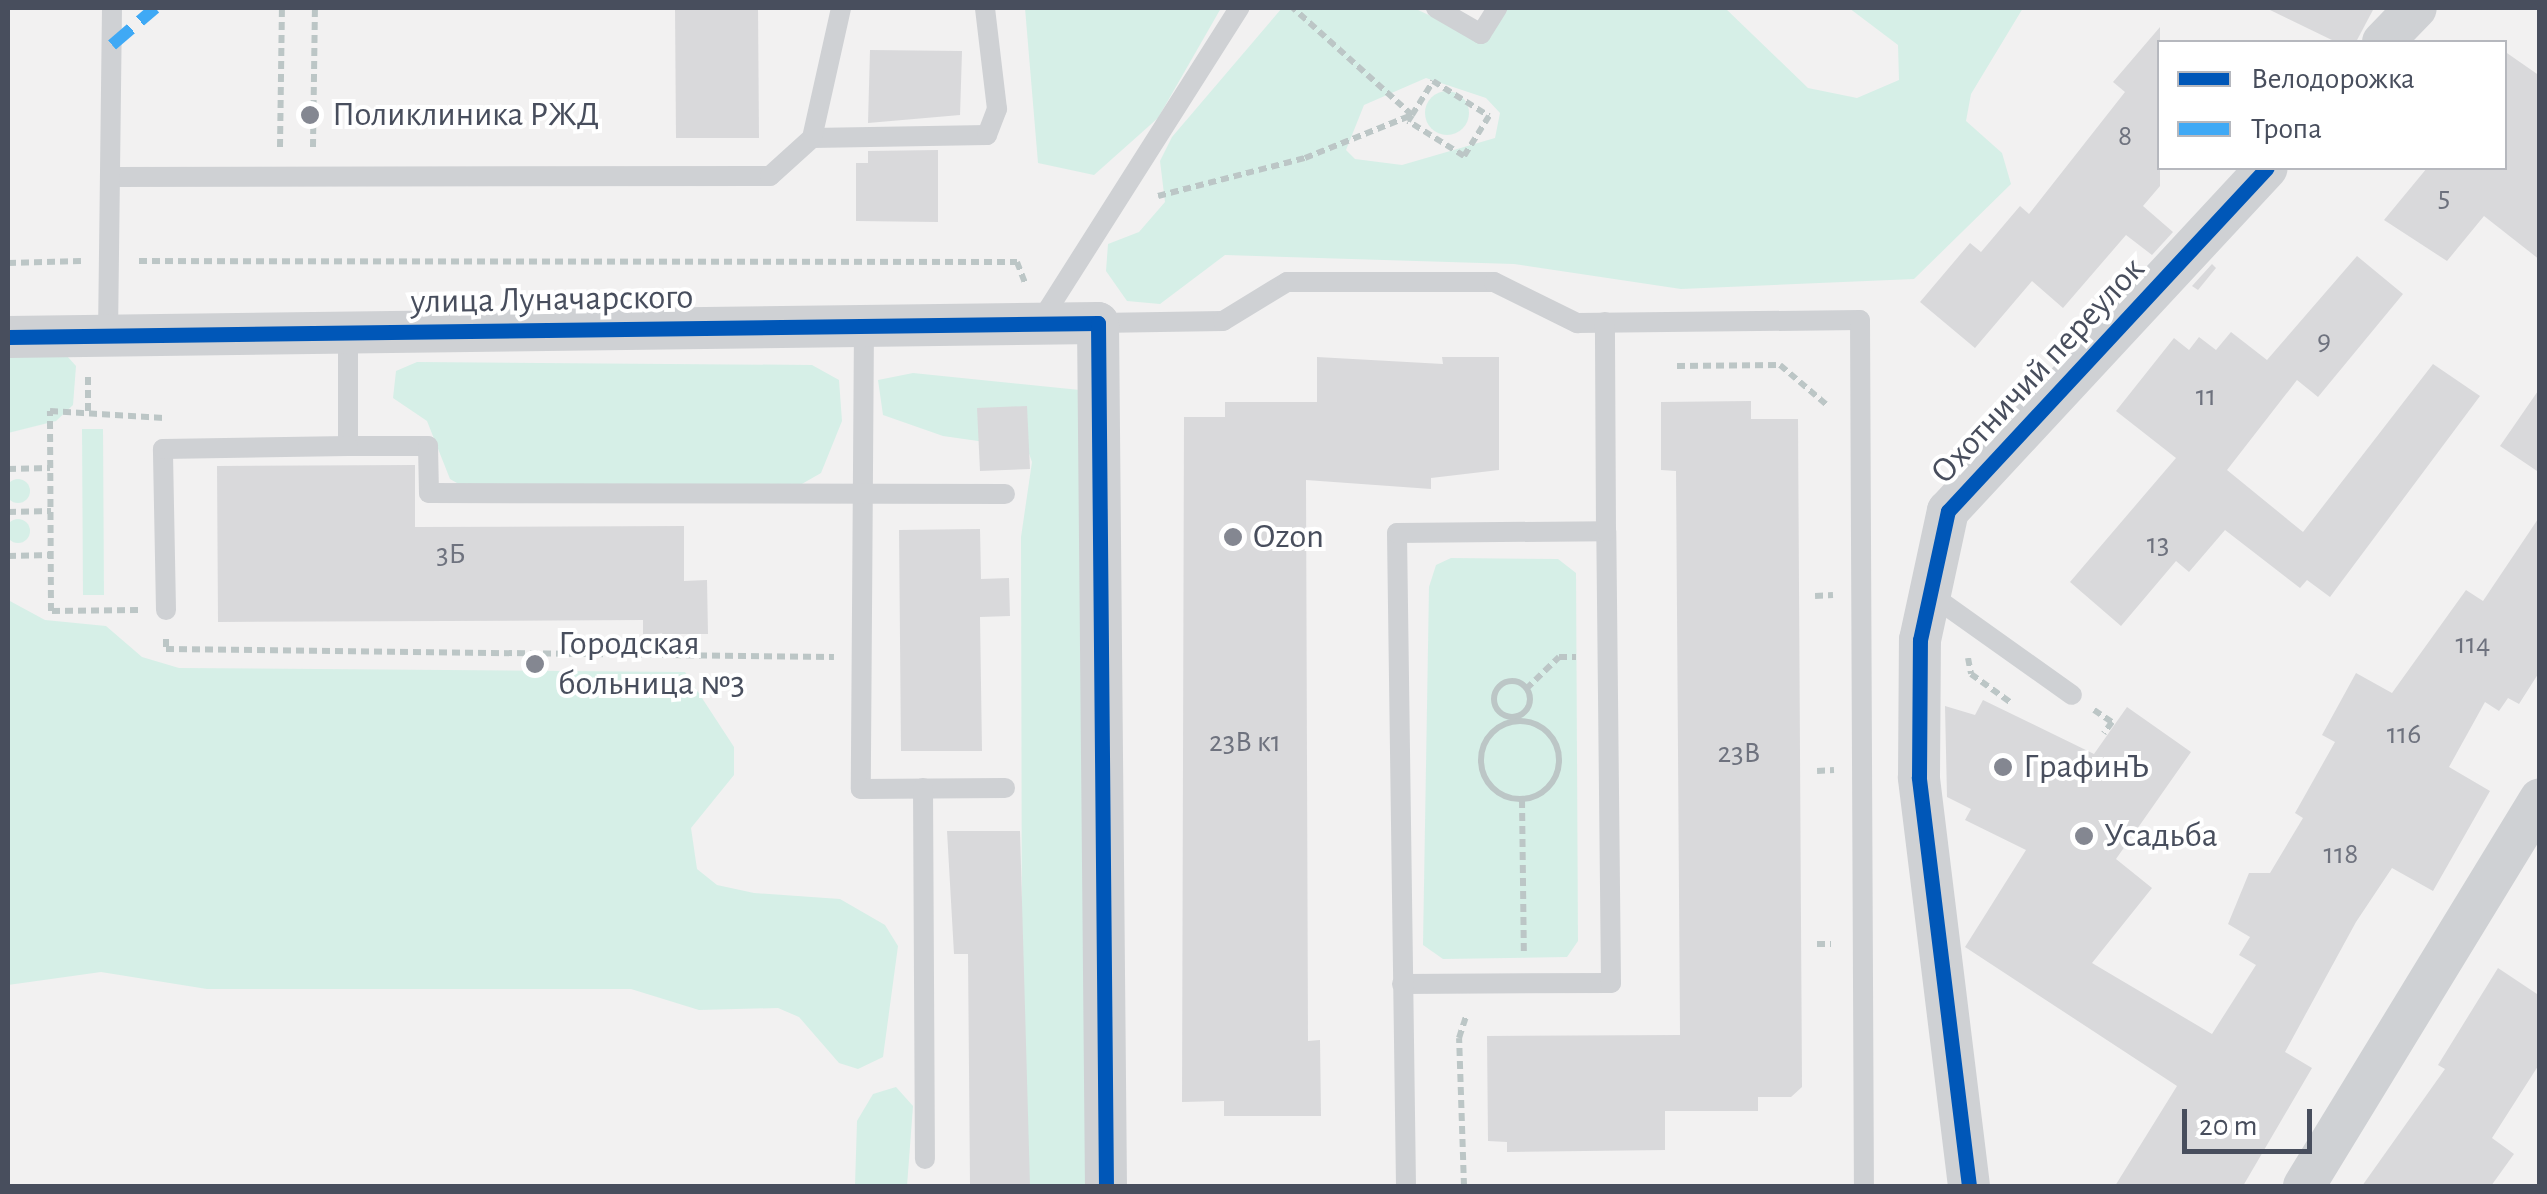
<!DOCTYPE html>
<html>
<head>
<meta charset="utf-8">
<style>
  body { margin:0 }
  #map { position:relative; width:2547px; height:1194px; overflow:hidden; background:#f2f1f1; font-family:"Alegreya Sans",sans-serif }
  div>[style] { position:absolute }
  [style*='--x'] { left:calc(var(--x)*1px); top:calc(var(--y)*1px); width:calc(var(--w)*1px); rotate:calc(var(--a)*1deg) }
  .green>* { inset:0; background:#d6efe7 }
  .round { border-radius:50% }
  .building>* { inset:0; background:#d9d9db }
  .path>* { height:6px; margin-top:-3px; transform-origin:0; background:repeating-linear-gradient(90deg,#bcc6c6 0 8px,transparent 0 13px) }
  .path>.ring { margin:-3px; padding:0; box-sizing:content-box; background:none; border:6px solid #bcc6c6; border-radius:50% }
  .service>* { height:20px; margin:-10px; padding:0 10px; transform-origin:10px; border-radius:10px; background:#cfd1d4 }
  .minor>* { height:42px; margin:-21px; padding:0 21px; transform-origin:21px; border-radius:21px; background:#cfd1d4 }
  .quiet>* { height:12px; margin-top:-6px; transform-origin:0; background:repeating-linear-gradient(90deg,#3fa9f5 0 25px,transparent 0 37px) }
  .cycleway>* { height:15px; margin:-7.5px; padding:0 7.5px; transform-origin:7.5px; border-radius:7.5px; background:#0057b8 }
  .dots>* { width:28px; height:28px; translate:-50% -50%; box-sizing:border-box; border:5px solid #fff; border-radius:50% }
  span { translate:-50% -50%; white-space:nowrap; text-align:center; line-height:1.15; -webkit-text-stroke:8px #fff; paint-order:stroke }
  .number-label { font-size:30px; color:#6e727e }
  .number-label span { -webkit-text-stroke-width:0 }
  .poi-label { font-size:35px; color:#484e5d }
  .left { translate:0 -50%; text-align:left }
  .street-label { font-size:35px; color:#484e5d }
  .frame { position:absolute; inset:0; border:10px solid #484e5d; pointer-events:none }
  .legend { position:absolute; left:2157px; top:40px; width:350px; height:130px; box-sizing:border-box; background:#fff; border:2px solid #b6b8be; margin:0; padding:12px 18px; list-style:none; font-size:30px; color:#484e5d }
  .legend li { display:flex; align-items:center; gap:20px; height:50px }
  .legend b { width:50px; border:2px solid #b6b8be }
  .scale { position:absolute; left:2182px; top:1109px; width:130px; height:45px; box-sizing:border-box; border:5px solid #484e5d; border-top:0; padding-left:12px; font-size:30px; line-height:35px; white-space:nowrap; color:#484e5d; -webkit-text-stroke:8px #fff; paint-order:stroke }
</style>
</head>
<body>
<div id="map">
  <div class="green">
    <div style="clip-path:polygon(1025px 8px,1221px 8px,1158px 118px,1094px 175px,1038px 163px)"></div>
    <div style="clip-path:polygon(evenodd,1282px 8px,1414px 8px,1462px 31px,1502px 8px,1725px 8px,1808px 88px,1857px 98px,1899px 80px,1898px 45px,1849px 8px,2023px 8px,1971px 94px,1966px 121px,2002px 153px,2011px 184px,1914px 279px,1681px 289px,1514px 264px,1225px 255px,1160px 304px,1127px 301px,1106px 271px,1108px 244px,1139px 232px,1165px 202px,1160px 161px,1172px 137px,1282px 8px,1426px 78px,1486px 98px,1500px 113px,1495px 138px,1402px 165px,1355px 159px,1346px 150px,1364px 105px,1426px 78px)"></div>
    <div class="round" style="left:1425px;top:91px;width:44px;height:44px"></div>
    <div style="clip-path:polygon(8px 347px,67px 356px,76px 366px,73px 405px,56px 421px,8px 433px)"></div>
    <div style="clip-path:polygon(417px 362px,812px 365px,839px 380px,842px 421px,821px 473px,793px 489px,464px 487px,450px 479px,427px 421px,393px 398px,396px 371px)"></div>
    <div style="clip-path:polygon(913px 373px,1080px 390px,1087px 1186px,978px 1186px,1022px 986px,1021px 537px,1032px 462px,1027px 448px,943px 436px,883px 415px,878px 380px)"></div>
    <div style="clip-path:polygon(103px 429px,104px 595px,83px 595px,82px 429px)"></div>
    <div class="round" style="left:6px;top:479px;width:24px;height:24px"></div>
    <div class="round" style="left:6px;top:519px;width:24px;height:24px"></div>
    <div style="clip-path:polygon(1451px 558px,1558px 559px,1576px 573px,1578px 941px,1567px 957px,1443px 959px,1423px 945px,1429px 587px,1436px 565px)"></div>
    <div style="clip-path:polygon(8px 600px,45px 620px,106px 626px,142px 657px,179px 668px,685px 672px,734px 747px,734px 775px,691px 828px,697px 869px,717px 885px,754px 893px,840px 899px,885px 925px,898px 946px,883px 1057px,858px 1069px,839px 1063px,799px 1017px,778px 1008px,699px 1010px,631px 989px,207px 989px,101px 972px,8px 985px)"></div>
    <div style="clip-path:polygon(896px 1087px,913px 1106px,907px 1186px,855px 1186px,857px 1121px,873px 1094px)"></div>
  </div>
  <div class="building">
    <div style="clip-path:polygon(675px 8px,758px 8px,759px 138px,676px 138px)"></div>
    <div style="clip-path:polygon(2266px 8px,2374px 8px,2356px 42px,2336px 42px)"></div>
    <div style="clip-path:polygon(2160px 27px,2160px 186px,2143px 206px,2173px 232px,2152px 255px,2126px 235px,2063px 308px,2032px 281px,1975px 348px,1920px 302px,1970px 243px,1981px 252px,2020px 206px,2029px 214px,2125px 92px,2113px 82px)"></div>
    <div style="clip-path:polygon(870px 50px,962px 51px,960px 115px,868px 123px)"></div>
    <div style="clip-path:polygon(2504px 51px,2540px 76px,2540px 260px,2484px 216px,2447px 261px,2384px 220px,2427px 168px,2504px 168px)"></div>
    <div style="clip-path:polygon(938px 150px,938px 222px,856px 221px,856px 163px,868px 163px,868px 151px)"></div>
    <div style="clip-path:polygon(2357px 256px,2403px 294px,2318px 397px,2297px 380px,2227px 470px,2303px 532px,2433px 364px,2480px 396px,2330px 597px,2307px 580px,2300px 588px,2225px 530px,2189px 572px,2176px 561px,2121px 626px,2070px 582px,2176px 458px,2116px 411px,2174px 338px,2189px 350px,2199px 337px,2216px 350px,2231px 332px,2267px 360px)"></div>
    <div style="clip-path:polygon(2212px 264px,2216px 268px,2198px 290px,2192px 286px)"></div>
    <div style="clip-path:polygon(1317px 357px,1443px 364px,1442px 357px,1499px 357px,1499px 470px,1431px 478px,1431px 489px,1306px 480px,1308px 1041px,1320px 1040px,1321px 1116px,1224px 1116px,1224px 1101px,1182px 1102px,1184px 417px,1225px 417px,1225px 402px,1317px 402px)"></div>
    <div style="clip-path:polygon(2540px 388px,2540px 473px,2500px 446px)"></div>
    <div style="clip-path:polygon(1751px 401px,1751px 419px,1798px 419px,1802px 1087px,1791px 1097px,1758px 1097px,1758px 1111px,1665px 1111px,1665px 1150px,1507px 1152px,1507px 1142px,1488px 1141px,1487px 1036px,1680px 1035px,1676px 471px,1661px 470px,1661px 402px)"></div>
    <div style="clip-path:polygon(1027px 406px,1030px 469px,980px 471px,977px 408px)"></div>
    <div style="clip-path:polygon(415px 465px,415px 527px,684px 526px,684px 581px,707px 580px,708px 634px,643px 634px,643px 620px,218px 622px,217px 466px)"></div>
    <div style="clip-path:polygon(2540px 516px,2540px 671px,2519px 704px,2508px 698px,2499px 711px,2485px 702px,2449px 767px,2490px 791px,2433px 891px,2392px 868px,2356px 922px,2285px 1052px,2312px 1068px,2243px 1186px,2115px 1186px,2177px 1086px,1965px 947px,2026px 850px,1965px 820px,1971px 809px,1947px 797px,1945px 706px,1975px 715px,1983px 700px,2094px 754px,2127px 707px,2191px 752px,2116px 859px,2152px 888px,2092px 963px,2212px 1034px,2256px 965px,2239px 955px,2250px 937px,2228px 924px,2249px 873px,2270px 873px,2303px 818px,2295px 813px,2335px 742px,2322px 735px,2356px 673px,2392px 693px,2466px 590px,2483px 601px)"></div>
    <div style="clip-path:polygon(980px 529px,981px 579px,1009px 578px,1010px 616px,980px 617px,982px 751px,901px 751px,899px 530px)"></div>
    <div style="clip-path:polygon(947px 831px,1020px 831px,1030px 1185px,970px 1186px,968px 954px,954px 954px)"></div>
    <div style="clip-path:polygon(2498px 968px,2540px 996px,2540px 1063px,2492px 1138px,2514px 1154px,2491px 1186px,2362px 1186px,2445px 1069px,2438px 1065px)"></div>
  </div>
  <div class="path">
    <div style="--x:280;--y:147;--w:139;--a:-89.2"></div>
    <div style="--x:313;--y:147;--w:139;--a:-89.2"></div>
    <div style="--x:1158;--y:196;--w:152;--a:-14.5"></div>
    <div style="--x:1305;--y:158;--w:115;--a:-21.9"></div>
    <div style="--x:1412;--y:115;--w:40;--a:-58"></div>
    <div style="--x:1433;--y:81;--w:66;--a:32"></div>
    <div style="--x:1489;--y:116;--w:47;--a:122"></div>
    <div style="--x:1464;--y:156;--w:66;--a:-148"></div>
    <div style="--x:1408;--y:121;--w:7;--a:-56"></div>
    <div style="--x:1412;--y:115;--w:160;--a:-138"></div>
    <div style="--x:139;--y:261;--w:878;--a:0.07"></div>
    <div style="--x:1017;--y:262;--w:25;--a:69"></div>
    <div style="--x:8;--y:263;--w:73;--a:-1.6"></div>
    <div style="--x:1677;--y:366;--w:103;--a:-0.6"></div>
    <div style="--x:1780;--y:365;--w:62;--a:40.4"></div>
    <div style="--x:88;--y:377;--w:34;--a:90"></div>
    <div style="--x:8;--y:469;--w:42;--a:-1.4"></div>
    <div style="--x:8;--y:512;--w:43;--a:-1.3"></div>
    <div style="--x:8;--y:556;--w:43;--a:-1.3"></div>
    <div style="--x:1815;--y:596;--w:18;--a:-3"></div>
    <div style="--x:138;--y:610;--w:87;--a:179.3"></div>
    <div style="--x:51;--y:611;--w:200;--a:-90.3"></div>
    <div style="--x:50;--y:411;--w:114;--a:3.5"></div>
    <div style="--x:166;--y:639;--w:10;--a:90"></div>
    <div style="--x:166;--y:649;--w:668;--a:0.69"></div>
    <div style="--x:1968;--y:658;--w:16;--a:79"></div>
    <div style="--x:1971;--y:674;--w:48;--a:35.7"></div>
    <div class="ring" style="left:1494px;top:681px;width:30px;height:30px"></div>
    <div style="--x:1526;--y:689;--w:46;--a:-44.1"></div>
    <div style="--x:1559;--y:657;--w:17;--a:0"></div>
    <div style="--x:2094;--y:710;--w:22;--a:34"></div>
    <div style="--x:2112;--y:722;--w:14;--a:126"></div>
    <div class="ring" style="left:1481px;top:721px;width:72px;height:72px"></div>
    <div style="--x:1817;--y:771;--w:17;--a:-3"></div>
    <div style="--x:1522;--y:800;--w:154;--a:89.3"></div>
    <div style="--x:1817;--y:944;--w:14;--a:0"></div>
    <div style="--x:1464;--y:1186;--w:148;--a:-91.9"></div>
    <div style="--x:1459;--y:1038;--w:25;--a:-72"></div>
  </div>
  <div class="service">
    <div style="--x:1436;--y:8;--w:52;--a:30"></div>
    <div style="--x:1481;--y:34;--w:31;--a:-58"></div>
    <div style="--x:812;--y:138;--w:175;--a:-1"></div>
    <div style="--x:987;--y:135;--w:28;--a:-69"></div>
    <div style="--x:997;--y:109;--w:102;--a:-96.8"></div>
    <div style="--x:110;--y:177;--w:660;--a:-0.09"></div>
    <div style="--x:770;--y:176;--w:57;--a:-42.1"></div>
    <div style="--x:812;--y:138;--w:133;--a:-77.4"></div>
    <div style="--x:1040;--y:322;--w:372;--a:-57.6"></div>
    <div style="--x:1098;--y:323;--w:125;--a:-0.9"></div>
    <div style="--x:1223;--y:321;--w:75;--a:-31.4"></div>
    <div style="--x:1287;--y:282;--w:207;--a:0"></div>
    <div style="--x:1494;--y:282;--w:93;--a:26.3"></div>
    <div style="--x:1577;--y:323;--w:283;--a:-0.6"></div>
    <div style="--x:1860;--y:320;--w:866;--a:89.74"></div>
    <div style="--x:864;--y:325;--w:464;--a:90.4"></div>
    <div style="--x:861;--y:789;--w:144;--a:-0.4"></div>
    <div style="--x:348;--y:333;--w:113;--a:90"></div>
    <div style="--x:348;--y:446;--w:80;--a:0"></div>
    <div style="--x:428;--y:446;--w:47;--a:88.8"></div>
    <div style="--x:429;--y:493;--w:576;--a:0.1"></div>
    <div style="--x:108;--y:335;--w:327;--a:-89.3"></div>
    <div style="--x:1930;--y:594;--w:174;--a:35.4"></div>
    <div style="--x:166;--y:610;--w:161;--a:-91.1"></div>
    <div style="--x:163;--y:449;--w:185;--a:-0.9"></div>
    <div style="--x:923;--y:788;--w:371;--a:89.7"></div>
    <div style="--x:1402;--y:984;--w:209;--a:-0.3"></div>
    <div style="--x:1611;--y:983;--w:452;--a:-90.6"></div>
    <div style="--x:1406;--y:1186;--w:653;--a:-90.79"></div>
    <div style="--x:1397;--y:533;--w:209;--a:-0.5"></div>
    <div style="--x:1606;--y:531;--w:209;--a:-90.3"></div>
  </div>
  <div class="minor">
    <div style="--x:2383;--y:42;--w:47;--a:-45.9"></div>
    <div style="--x:8;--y:337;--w:1090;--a:-0.74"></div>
    <div style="--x:1098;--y:323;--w:863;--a:89.47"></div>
    <div style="--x:1969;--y:1186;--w:412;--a:-97"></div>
    <div style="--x:1919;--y:777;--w:137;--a:-89.6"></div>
    <div style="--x:1920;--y:640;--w:132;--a:-77.8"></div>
    <div style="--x:1948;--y:511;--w:468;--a:-47.1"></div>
    <div style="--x:2304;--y:1186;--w:453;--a:-58.6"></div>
  </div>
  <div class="quiet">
    <div style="--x:112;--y:45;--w:57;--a:-40.7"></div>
  </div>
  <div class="cycleway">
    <div style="--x:8;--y:337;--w:1090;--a:-0.74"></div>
    <div style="--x:1098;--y:323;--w:863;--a:89.47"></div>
    <div style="--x:1969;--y:1186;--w:412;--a:-97"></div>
    <div style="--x:1919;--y:777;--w:137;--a:-89.6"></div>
    <div style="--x:1920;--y:640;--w:132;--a:-77.8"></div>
    <div style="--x:1948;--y:511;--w:468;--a:-47.1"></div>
  </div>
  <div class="dots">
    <div style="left:310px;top:115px;background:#848791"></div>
    <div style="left:1233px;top:537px;background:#848791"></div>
    <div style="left:535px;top:664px;background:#848791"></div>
    <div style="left:2003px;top:767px;background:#848791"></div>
    <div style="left:2084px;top:836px;background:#848791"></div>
  </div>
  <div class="number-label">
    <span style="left:2125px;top:136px">8</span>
    <span style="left:2444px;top:197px">5</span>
    <span style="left:2324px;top:341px">9</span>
    <span style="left:2206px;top:396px">11</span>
    <span style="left:2158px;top:544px">13</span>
    <span style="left:451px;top:554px">3Б</span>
    <span style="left:2473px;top:644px">114</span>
    <span style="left:2404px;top:734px">116</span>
    <span style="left:1245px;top:742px">23В к1</span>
    <span style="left:1739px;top:753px">23В</span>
    <span style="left:2341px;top:854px">118</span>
  </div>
  <div class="poi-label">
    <span class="left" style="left:332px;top:115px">Поликлиника РЖД</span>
    <span class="left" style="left:1253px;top:537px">Ozon</span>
    <span class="left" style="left:558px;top:664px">Городская<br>больница №3</span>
    <span class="left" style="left:2023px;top:767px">ГрафинЪ</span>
    <span class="left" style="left:2104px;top:836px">Усадьба</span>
  </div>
  <div class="street-label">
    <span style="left:552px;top:300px;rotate:-1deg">улица Луначарского</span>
    <span style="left:2038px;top:371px;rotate:-47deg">Охотничий переулок</span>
  </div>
  <div class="frame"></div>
  <ul class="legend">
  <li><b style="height:12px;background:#0057b8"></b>Велодорожка</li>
  <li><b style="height:12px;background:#3fa9f5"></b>Тропа</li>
  </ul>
  <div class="scale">20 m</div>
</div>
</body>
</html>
